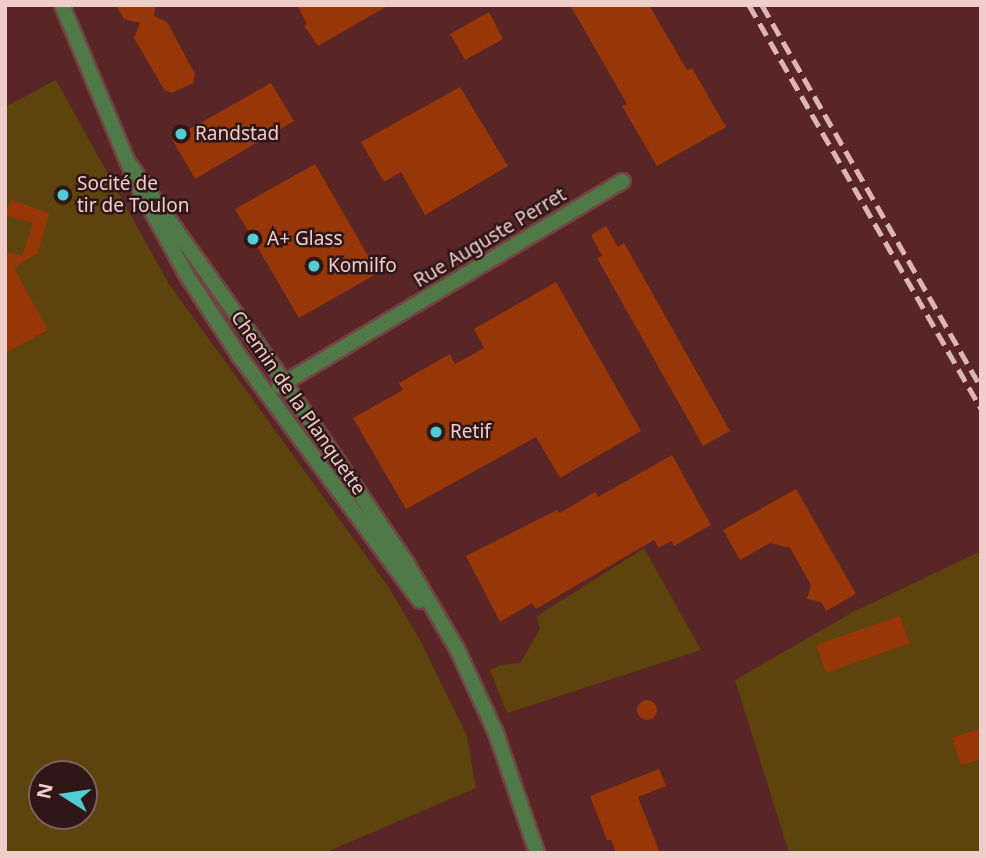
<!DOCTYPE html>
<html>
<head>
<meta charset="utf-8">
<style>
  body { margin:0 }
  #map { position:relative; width:986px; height:858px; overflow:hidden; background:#592526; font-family:"Noto Sans",sans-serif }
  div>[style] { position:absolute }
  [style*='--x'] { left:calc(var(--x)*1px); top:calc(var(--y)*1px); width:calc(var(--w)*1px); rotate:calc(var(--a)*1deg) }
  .green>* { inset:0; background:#5d430c }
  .building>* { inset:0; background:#973708 }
  .round { border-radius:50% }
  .roads { filter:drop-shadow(2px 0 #744344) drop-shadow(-2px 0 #744344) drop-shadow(0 2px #744344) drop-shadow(0 -2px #744344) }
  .street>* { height:14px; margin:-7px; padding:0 7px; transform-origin:7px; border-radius:7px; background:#4f7a48 }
  .rail>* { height:5px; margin-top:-2.5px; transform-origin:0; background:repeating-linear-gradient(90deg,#dbb6b5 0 14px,transparent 0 21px) }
  .dots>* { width:19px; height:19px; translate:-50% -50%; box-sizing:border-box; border:4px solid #2f1717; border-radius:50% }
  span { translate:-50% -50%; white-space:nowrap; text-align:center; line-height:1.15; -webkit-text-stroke:5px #2f1717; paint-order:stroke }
  .poi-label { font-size:19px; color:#efcdcb }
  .left { translate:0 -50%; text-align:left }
  .street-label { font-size:19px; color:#efcdcb }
  .frame { position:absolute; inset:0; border:7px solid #efcdcb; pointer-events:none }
  .north { position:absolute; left:28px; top:760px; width:70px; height:70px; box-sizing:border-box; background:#2f1717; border:2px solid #7c605f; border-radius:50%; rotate:282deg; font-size:19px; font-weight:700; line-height:28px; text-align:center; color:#efcdcb }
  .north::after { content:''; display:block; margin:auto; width:24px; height:32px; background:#51ccd4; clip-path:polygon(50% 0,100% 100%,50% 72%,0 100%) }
</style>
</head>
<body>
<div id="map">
  <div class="green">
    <div style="clip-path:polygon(evenodd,56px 80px,169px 284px,390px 589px,420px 640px,467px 736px,476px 788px,324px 853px,5px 853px,5px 107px,56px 80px,42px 774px,84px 774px,84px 816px,42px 816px,42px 774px)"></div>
    <div style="clip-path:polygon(644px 548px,701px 650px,507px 713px,490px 670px,500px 665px,520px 663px,540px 629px,537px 616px)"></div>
    <div style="clip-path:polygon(981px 551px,981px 853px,789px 853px,735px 680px,853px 612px)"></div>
  </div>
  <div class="building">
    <div style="clip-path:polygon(116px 5px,155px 5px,154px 16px,167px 22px,195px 74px,193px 83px,172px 93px,165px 91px,134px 38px,140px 23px,124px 19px)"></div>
    <div style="clip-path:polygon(297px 5px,389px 5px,318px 46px,304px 26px,307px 24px)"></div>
    <div style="clip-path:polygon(570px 5px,649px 5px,687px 70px,692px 68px,726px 127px,657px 166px,622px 106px,627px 104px)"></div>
    <div style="clip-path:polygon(489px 12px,503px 39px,465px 60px,450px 34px)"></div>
    <div style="clip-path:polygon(271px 83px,294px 121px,195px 179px,172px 139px)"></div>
    <div style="clip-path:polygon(460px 87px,508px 166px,425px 215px,401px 172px,384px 182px,361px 142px)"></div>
    <div style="clip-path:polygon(315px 164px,378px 273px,299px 318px,235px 209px)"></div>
    <div style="clip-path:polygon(11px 200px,49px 213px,38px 253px,14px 268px,48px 330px,5px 353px,5px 251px,22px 256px,33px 223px,5px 215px)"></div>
    <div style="clip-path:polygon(606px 226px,618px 247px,624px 243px,730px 431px,703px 446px,597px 258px,602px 256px,591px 235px)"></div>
    <div style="clip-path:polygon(556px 282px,641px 431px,560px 478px,536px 437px,406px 509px,353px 418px,403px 390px,399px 383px,450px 354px,455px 364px,484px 348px,474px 329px)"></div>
    <div style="clip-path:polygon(672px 455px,711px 525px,674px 546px,671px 541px,659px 548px,654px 540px,536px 609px,532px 603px,500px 622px,466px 556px,557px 510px,560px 513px,595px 492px,598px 497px)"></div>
    <div style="clip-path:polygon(796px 489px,856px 594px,826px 611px,821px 602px,807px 599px,811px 585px,790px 548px,770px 543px,740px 560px,723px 530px)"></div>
    <div style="clip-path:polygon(900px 616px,910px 643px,826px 673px,816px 645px)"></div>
    <div class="round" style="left:637px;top:700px;width:20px;height:20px"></div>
    <div style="clip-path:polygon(981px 728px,981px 759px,961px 765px,952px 738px)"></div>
    <div style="clip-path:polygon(659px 769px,666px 786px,638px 797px,660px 853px,616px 853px,611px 840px,607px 840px,590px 796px)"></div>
  </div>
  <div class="roads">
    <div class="street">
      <div style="--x:62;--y:5;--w:181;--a:67.3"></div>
      <div style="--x:130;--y:165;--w:266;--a:54.6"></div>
      <div style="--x:284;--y:382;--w:220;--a:55.9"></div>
      <div style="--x:407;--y:564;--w:99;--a:59.5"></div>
      <div style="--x:457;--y:649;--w:93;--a:65.1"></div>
      <div style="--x:496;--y:733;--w:127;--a:71.1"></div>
      <div style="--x:140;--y:190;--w:96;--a:61.3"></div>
      <div style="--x:186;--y:274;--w:99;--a:57"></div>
      <div style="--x:240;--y:357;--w:303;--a:53.6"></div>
      <div style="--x:279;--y:386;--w:400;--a:-30.8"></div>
    </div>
  </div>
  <div class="rail">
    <div style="--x:749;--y:5;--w:466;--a:60.1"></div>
    <div style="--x:762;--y:5;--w:440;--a:60.2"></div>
  </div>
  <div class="dots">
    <div style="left:181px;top:134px;background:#51ccd4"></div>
    <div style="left:63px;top:195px;background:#51ccd4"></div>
    <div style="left:253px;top:239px;background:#51ccd4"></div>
    <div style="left:314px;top:266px;background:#51ccd4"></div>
    <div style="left:436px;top:432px;background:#51ccd4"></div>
  </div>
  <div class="poi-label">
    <span class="left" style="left:195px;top:134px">Randstad</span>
    <span class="left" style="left:77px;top:195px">Socité de<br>tir de Toulon</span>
    <span class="left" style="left:267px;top:239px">A+ Glass</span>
    <span class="left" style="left:328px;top:266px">Komilfo</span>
    <span class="left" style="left:450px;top:432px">Retif</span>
  </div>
  <div class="street-label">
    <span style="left:490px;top:238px;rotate:-31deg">Rue Auguste Perret</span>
    <span style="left:298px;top:403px;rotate:55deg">Chemin de la Planquette</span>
  </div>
  <div class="frame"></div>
  <div class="north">N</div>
</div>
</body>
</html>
